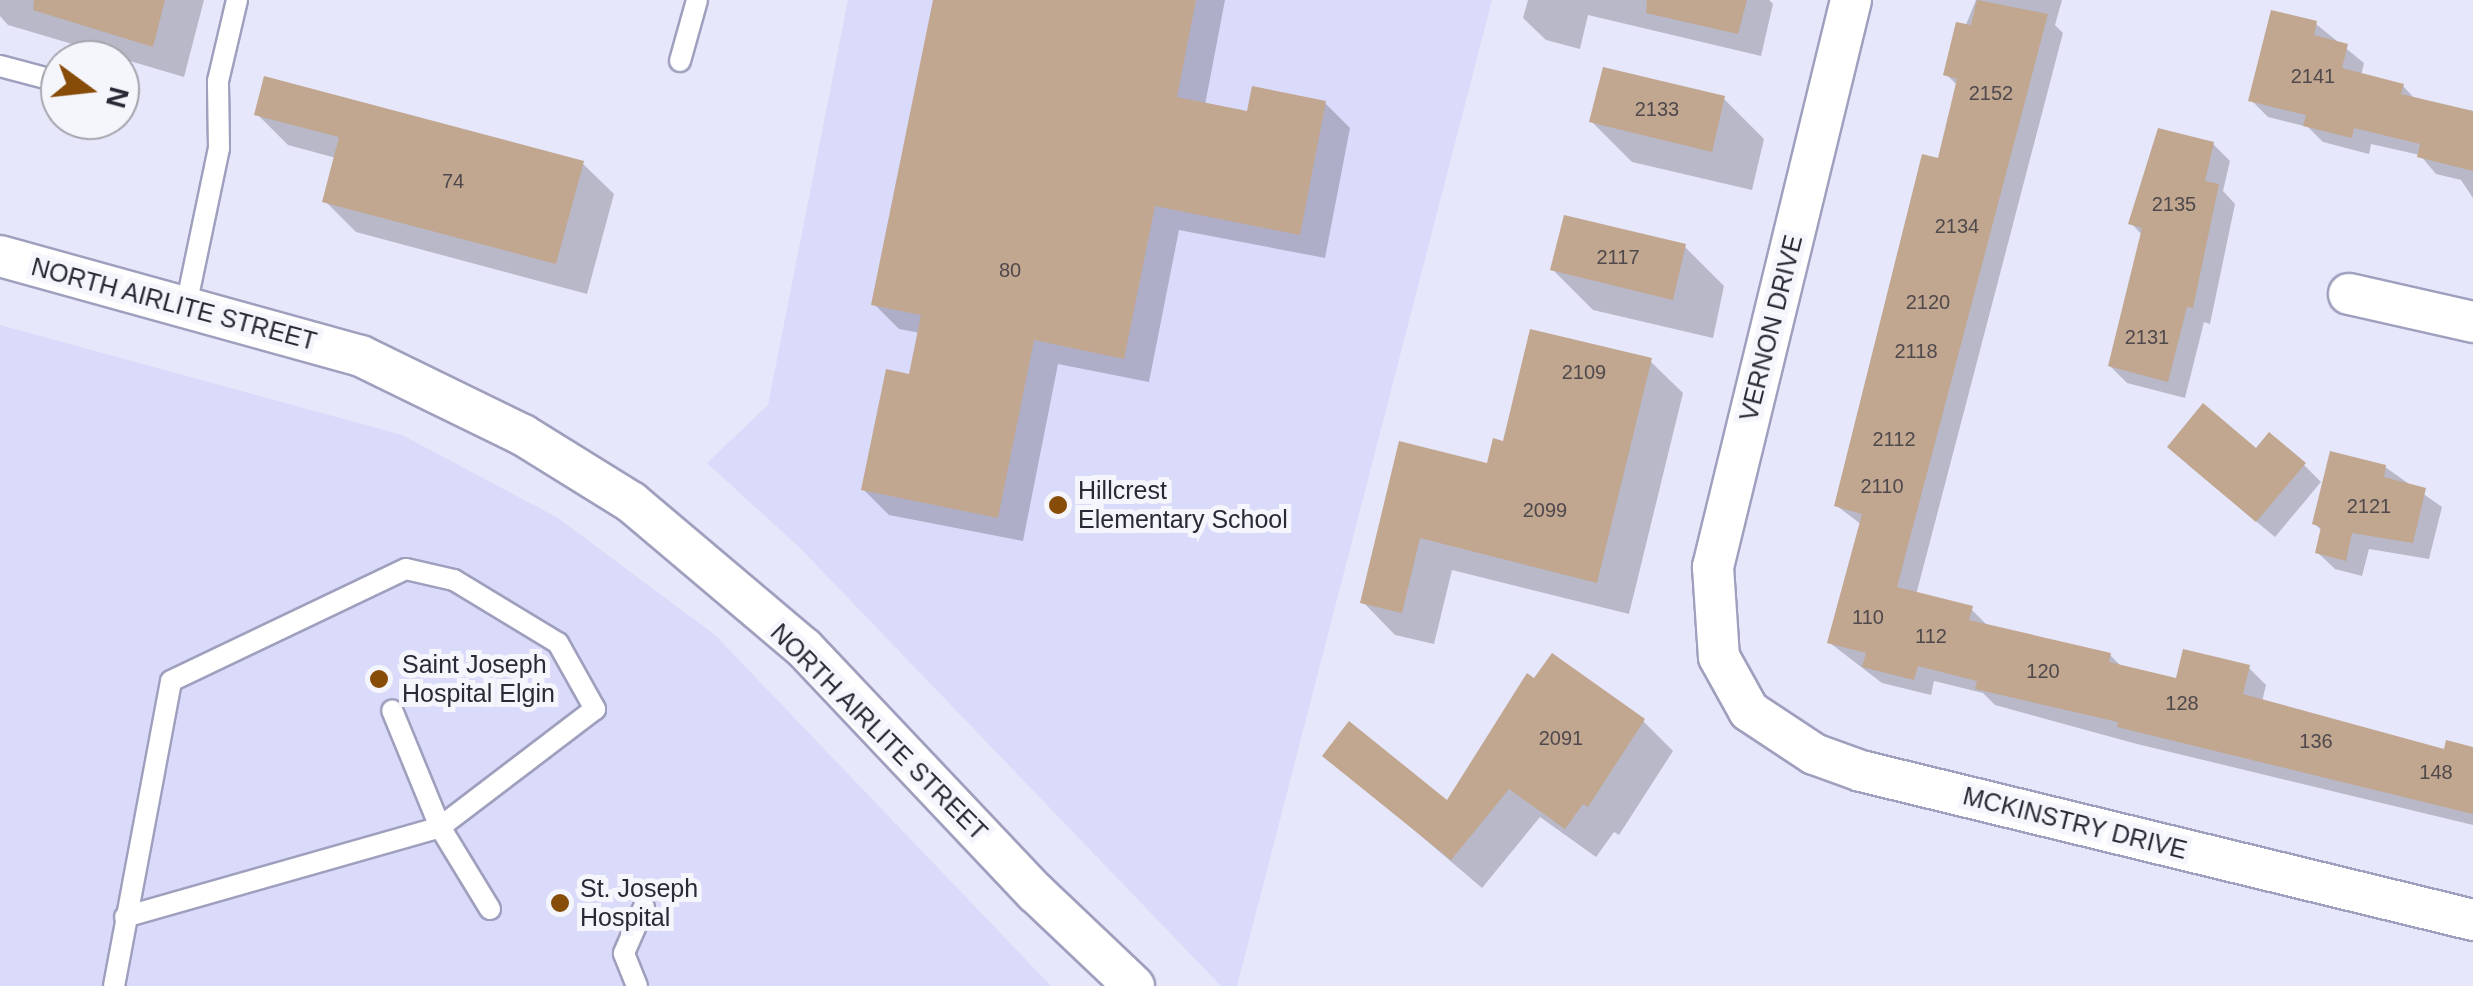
<!DOCTYPE html>
<html>
<head>
<meta charset="utf-8">
<style>
  body { margin:0 }
  #map { position:relative; width:2473px; height:986px; overflow:hidden; background:#e6e7fa; font-family:Helvetica,sans-serif }
  div>[style] { position:absolute }
  [style*='--x'] { left:calc(var(--x)*1px); top:calc(var(--y)*1px); width:calc(var(--w)*1px); rotate:calc(var(--a)*1deg) }
  .built>* { inset:0; background:#dadafa }
  .shadow>* { inset:0; background:#0003 }
  .building>* { inset:0; background:#c1a690 }
  .roads { filter:drop-shadow(2px 0 #9f9fbe) drop-shadow(-2px 0 #9f9fbe) drop-shadow(0 2px #9f9fbe) drop-shadow(0 -2px #9f9fbe) }
  .service>* { height:20px; margin:-10px; padding:0 10px; transform-origin:10px; border-radius:10px; background:#fff }
  .minor>* { height:40px; margin:-20px; padding:0 20px; transform-origin:20px; border-radius:20px; background:#fff }
  .dots>* { width:28px; height:28px; translate:-50% -50%; box-sizing:border-box; border:5px solid #f5f5fc; border-radius:50% }
  span { translate:-50% -50%; white-space:nowrap; text-align:center; line-height:1.15; -webkit-text-stroke:10px #f5f5fc; paint-order:stroke }
  .number-label { font-size:20px; color:#50494c }
  .number-label span { -webkit-text-stroke-width:0 }
  .street-label { font-size:25px; color:#2a2a36 }
  .poi-label { font-size:25px; color:#2a2a36 }
  .left { translate:0 -50%; text-align:left }
  .north { position:absolute; left:40px; top:40px; width:100px; height:100px; box-sizing:border-box; background:#f5f5fc; border:2px solid #a4a4ad; border-radius:50%; rotate:105deg; font-size:28px; font-weight:700; line-height:40px; text-align:center; color:#2a2a36 }
  .north::after { content:''; display:block; margin:auto; width:35px; height:45px; background:#884c09; clip-path:polygon(50% 0,100% 100%,50% 72%,0 100%) }
</style>
</head>
<body>
<div id="map">
  <div class="built">
    <div style="clip-path:polygon(848px 0,1492px 0,1237px 986px,1221px 986px,800px 548px,707px 463px,768px 405px)"></div>
    <div style="clip-path:polygon(0 325px,402px 435px,558px 518px,715px 635px,1051px 986px,0 986px)"></div>
  </div>
  <div class="shadow">
    <div style="clip-path:polygon(0 0,204px 0,184px 77px,8px 25px,0 16px)"></div>
    <div style="clip-path:polygon(936px 0,1225px 0,1205px 105px,1249px 114px,1325px 103px,1350px 128px,1325px 258px,1179px 230px,1149px 382px,1058px 364px,1023px 541px,889px 515px,864px 490px,911px 376px,920px 333px,899px 329px,874px 304px)"></div>
    <div style="clip-path:polygon(1528px 0,1769px 0,1773px 4px,1761px 56px,1588px 15px,1580px 49px,1546px 40px,1523px 18px)"></div>
    <div style="clip-path:polygon(1976px 0,2062px 0,2055px 25px,2063px 33px,1916px 595px,1971px 609px,1988px 626px,2110px 655px,2123px 668px,2178px 681px,2249px 668px,2266px 685px,2262px 702px,2446px 752px,2473px 749px,2473px 825px,2137px 744px,1995px 705px,1983px 693px,1934px 681px,1931px 695px,1882px 683px,1830px 643px,1862px 525px,1837px 506px,1940px 161px,1958px 86px,1946px 74px)"></div>
    <div style="clip-path:polygon(2316px 24px,2364px 63px,2361px 76px,2403px 86px,2416px 100px,2473px 111px,2473px 198px,2461px 180px,2436px 174px,2420px 155px,2371px 144px,2369px 154px,2323px 142px,2308px 127px,2268px 117px,2251px 100px)"></div>
    <div style="clip-path:polygon(1724px 99px,1764px 139px,1752px 190px,1632px 162px,1592px 122px)"></div>
    <div style="clip-path:polygon(257px 114px,582px 163px,614px 194px,587px 294px,356px 232px,325px 201px,336px 158px,288px 145px)"></div>
    <div style="clip-path:polygon(2213px 144px,2230px 161px,2223px 191px,2235px 204px,2210px 324px,2204px 322px,2185px 398px,2127px 383px,2110px 366px,2143px 236px,2131px 223px)"></div>
    <div style="clip-path:polygon(1684px 246px,1724px 286px,1713px 338px,1593px 310px,1553px 270px)"></div>
    <div style="clip-path:polygon(1650px 361px,1683px 393px,1629px 614px,1452px 570px,1434px 644px,1395px 635px,1363px 602px,1401px 444px,1489px 466px,1505px 444px)"></div>
    <div style="clip-path:polygon(2256px 452px,2304px 465px,2321px 482px,2275px 537px,2187px 464px)"></div>
    <div style="clip-path:polygon(2385px 467px,2442px 507px,2429px 559px,2369px 549px,2362px 576px,2335px 569px,2317px 552px,2322px 531px,2315px 524px)"></div>
    <div style="clip-path:polygon(1534px 681px,1643px 721px,1673px 751px,1619px 835px,1614px 832px,1596px 857px,1540px 817px,1482px 888px,1326px 755px,1447px 804px)"></div>
  </div>
  <div class="building">
    <div style="clip-path:polygon(34px 0,165px 0,153px 47px,33px 10px)"></div>
    <div style="clip-path:polygon(933px 0,1196px 0,1177px 97px,1247px 111px,1252px 86px,1326px 101px,1300px 235px,1155px 206px,1124px 359px,1034px 340px,998px 518px,861px 490px,886px 369px,909px 374px,921px 315px,871px 305px)"></div>
    <div style="clip-path:polygon(1647px 0,1747px 0,1738px 34px,1646px 13px)"></div>
    <div style="clip-path:polygon(1977px 0,2048px 14px,1897px 587px,1973px 606px,1969px 620px,2111px 653px,2109px 662px,2176px 678px,2183px 649px,2250px 665px,2243px 694px,2444px 749px,2446px 740px,2473px 747px,2473px 814px,2117px 727px,2118px 722px,1975px 689px,1977px 681px,1918px 666px,1914px 680px,1862px 667px,1866px 653px,1827px 643px,1862px 514px,1834px 506px,1922px 154px,1938px 158px,1957px 79px,1943px 75px,1956px 22px,1971px 25px)"></div>
    <div style="clip-path:polygon(2271px 10px,2317px 21px,2314px 35px,2348px 44px,2342px 68px,2404px 84px,2401px 94px,2473px 111px,2473px 171px,2417px 157px,2420px 144px,2354px 128px,2352px 138px,2303px 126px,2306px 115px,2248px 101px)"></div>
    <div style="clip-path:polygon(1603px 67px,1725px 96px,1712px 152px,1589px 122px)"></div>
    <div style="clip-path:polygon(264px 76px,584px 161px,556px 264px,322px 202px,339px 137px,254px 115px)"></div>
    <div style="clip-path:polygon(2158px 128px,2214px 142px,2205px 181px,2219px 184px,2193px 308px,2187px 307px,2168px 382px,2108px 366px,2142px 228px,2128px 224px)"></div>
    <div style="clip-path:polygon(1564px 215px,1686px 244px,1673px 300px,1550px 270px)"></div>
    <div style="clip-path:polygon(1530px 329px,1652px 358px,1597px 583px,1420px 538px,1402px 613px,1360px 603px,1399px 441px,1487px 463px,1493px 438px,1503px 441px)"></div>
    <div style="clip-path:polygon(2203px 403px,2256px 448px,2269px 432px,2306px 463px,2256px 522px,2167px 447px)"></div>
    <div style="clip-path:polygon(2330px 451px,2386px 465px,2384px 477px,2426px 488px,2413px 543px,2352px 533px,2346px 561px,2315px 553px,2321px 527px,2312px 524px)"></div>
    <div style="clip-path:polygon(1552px 653px,1645px 719px,1588px 807px,1583px 804px,1565px 829px,1509px 789px,1451px 860px,1322px 756px,1349px 721px,1447px 800px,1527px 673px,1534px 678px)"></div>
  </div>
  <div class="roads">
    <div class="service">
      <div style="--x:680;--y:61;--w:63;--a:-74.4"></div>
      <div style="--x:0;--y:66;--w:62;--a:14.9"></div>
      <div style="--x:120;--y:98;--w:4;--a:14"></div>
      <div style="--x:186;--y:306;--w:161;--a:-78.2"></div>
      <div style="--x:219;--y:148;--w:67;--a:-90.9"></div>
      <div style="--x:218;--y:81;--w:83;--a:-76.8"></div>
      <div style="--x:125;--y:917;--w:328;--a:-15.9"></div>
      <div style="--x:440;--y:827;--w:126;--a:-112.3"></div>
      <div style="--x:114;--y:986;--w:310;--a:-79.4"></div>
      <div style="--x:171;--y:681;--w:260;--a:-25.5"></div>
      <div style="--x:406;--y:569;--w:49;--a:12.9"></div>
      <div style="--x:454;--y:580;--w:122;--a:31.2"></div>
      <div style="--x:558;--y:643;--w:76;--a:60.7"></div>
      <div style="--x:595;--y:709;--w:195;--a:142.7"></div>
      <div style="--x:440;--y:827;--w:96;--a:58.6"></div>
      <div style="--x:637;--y:986;--w:35;--a:-112"></div>
      <div style="--x:624;--y:953;--w:50;--a:-66.5"></div>
    </div>
    <div class="minor">
      <div style="--x:1851;--y:0;--w:584;--a:103.68"></div>
      <div style="--x:1713;--y:567;--w:90;--a:86.2"></div>
      <div style="--x:1719;--y:657;--w:62;--a:60.9"></div>
      <div style="--x:1749;--y:711;--w:78;--a:33.5"></div>
      <div style="--x:1814;--y:754;--w:50;--a:19.9"></div>
      <div style="--x:1861;--y:771;--w:630;--a:13.68"></div>
      <div style="--x:0;--y:256;--w:375;--a:15.5"></div>
      <div style="--x:361;--y:356;--w:180;--a:26"></div>
      <div style="--x:523;--y:435;--w:127;--a:31.8"></div>
      <div style="--x:631;--y:502;--w:226;--a:40.2"></div>
      <div style="--x:804;--y:648;--w:337;--a:46.6"></div>
      <div style="--x:1036;--y:893;--w:135;--a:43.5"></div>
      <div style="--x:2349;--y:294;--w:127;--a:12.7"></div>
    </div>
  </div>
  <div class="dots">
    <div style="left:1058px;top:505px;background:#884c09"></div>
    <div style="left:379px;top:679px;background:#884c09"></div>
    <div style="left:560px;top:903px;background:#884c09"></div>
  </div>
  <div class="number-label">
    <span style="left:2313px;top:76px">2141</span>
    <span style="left:1991px;top:93px">2152</span>
    <span style="left:1657px;top:109px">2133</span>
    <span style="left:453px;top:181px">74</span>
    <span style="left:2174px;top:204px">2135</span>
    <span style="left:1957px;top:226px">2134</span>
    <span style="left:1618px;top:257px">2117</span>
    <span style="left:1010px;top:270px">80</span>
    <span style="left:1928px;top:302px">2120</span>
    <span style="left:2147px;top:337px">2131</span>
    <span style="left:1916px;top:351px">2118</span>
    <span style="left:1584px;top:372px">2109</span>
    <span style="left:1894px;top:439px">2112</span>
    <span style="left:1882px;top:486px">2110</span>
    <span style="left:2369px;top:506px">2121</span>
    <span style="left:1545px;top:510px">2099</span>
    <span style="left:1868px;top:617px">110</span>
    <span style="left:1931px;top:636px">112</span>
    <span style="left:2043px;top:671px">120</span>
    <span style="left:2182px;top:703px">128</span>
    <span style="left:1561px;top:738px">2091</span>
    <span style="left:2316px;top:741px">136</span>
    <span style="left:2436px;top:772px">148</span>
  </div>
  <div class="street-label">
    <span style="left:174px;top:304px;rotate:15deg">NORTH AIRLITE STREET</span>
    <span style="left:1771px;top:328px;rotate:-76deg">VERNON DRIVE</span>
    <span style="left:879px;top:732px;rotate:45deg">NORTH AIRLITE STREET</span>
    <span style="left:2075px;top:823px;rotate:14deg">MCKINSTRY DRIVE</span>
  </div>
  <div class="poi-label">
    <span class="left" style="left:1078px;top:505px">Hillcrest<br>Elementary School</span>
    <span class="left" style="left:402px;top:679px">Saint Joseph<br>Hospital Elgin</span>
    <span class="left" style="left:580px;top:903px">St. Joseph<br>Hospital</span>
  </div>
  <div class="north">N</div>
</div>
</body>
</html>
